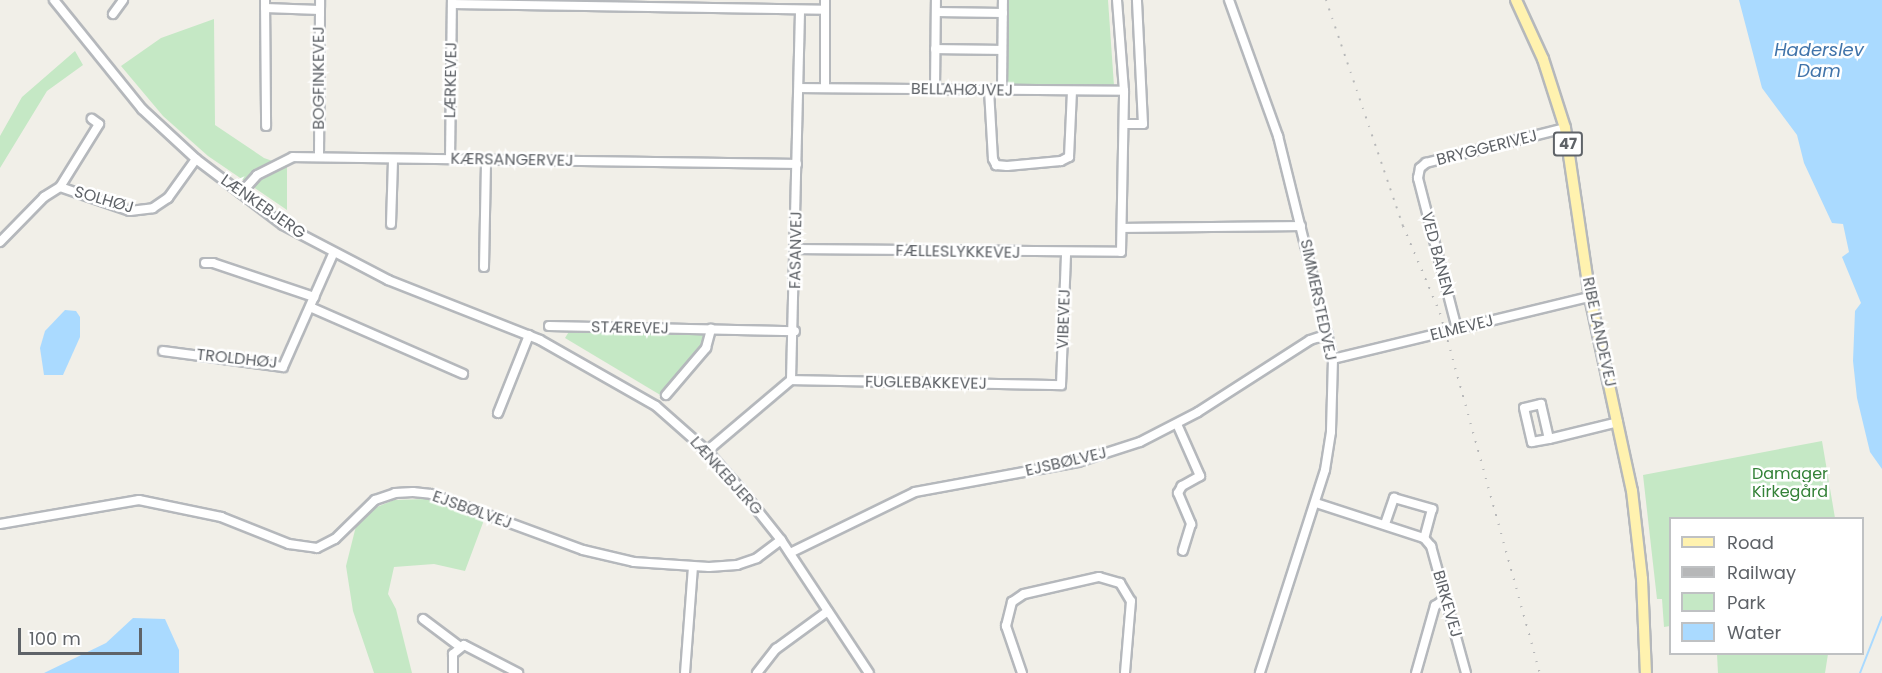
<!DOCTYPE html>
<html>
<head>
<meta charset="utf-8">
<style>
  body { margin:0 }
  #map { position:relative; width:1882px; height:673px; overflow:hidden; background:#f1efe8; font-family:Poppins,sans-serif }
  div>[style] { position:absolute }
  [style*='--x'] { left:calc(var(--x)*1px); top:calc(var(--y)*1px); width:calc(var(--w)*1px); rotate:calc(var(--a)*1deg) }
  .green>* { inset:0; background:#c5e8c5 }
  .water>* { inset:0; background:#aadaff }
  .stream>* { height:2px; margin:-1px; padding:0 1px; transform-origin:1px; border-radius:1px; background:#aadaff }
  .roads { filter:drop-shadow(2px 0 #b5b8bc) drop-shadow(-2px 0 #b5b8bc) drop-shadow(0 2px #b5b8bc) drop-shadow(0 -2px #b5b8bc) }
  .minor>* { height:8px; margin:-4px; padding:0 4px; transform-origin:4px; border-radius:4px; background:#fff }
  .major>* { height:10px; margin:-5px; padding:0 5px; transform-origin:5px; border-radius:5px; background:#fff2af }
  .rail>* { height:2px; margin-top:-1px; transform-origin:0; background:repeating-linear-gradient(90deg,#b6b7b8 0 1.5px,transparent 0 9.5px) }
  span { translate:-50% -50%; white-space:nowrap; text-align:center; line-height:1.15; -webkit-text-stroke:5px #fff; paint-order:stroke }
  .shield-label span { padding:2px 4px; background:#fff; border:2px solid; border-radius:4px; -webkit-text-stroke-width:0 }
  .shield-label { font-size:15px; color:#5f6368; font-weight:700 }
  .street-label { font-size:16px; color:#5f6368 }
  .park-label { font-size:16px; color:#348238 }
  .water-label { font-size:18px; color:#4174aa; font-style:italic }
  .legend { position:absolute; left:1669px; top:517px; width:195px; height:138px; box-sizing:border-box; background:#fff; border:2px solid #bfc1c3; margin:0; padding:8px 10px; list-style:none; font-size:18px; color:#5f6368 }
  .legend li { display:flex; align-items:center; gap:12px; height:30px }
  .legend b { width:30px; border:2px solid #bfc1c3 }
  .scale { position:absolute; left:18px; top:628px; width:124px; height:27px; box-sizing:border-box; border:3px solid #5f6368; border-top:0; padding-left:8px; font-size:18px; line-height:21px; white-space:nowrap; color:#5f6368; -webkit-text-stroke:4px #fff; paint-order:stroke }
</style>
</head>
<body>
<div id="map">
  <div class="green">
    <div style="clip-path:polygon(1006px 0,1108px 0,1114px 86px,1008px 84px)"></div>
    <div style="clip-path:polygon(214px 19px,215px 125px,264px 158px,287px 166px,287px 210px,208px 156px,163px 116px,121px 66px,161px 38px)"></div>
    <div style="clip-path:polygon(75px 51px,83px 65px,47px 91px,0 168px,0 136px,22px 97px)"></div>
    <div style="clip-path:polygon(570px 330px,703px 333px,704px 337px,703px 346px,662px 396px,565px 338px)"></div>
    <div style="clip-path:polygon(1822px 441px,1835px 518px,1670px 518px,1670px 626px,1664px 627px,1662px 599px,1657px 599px,1643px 475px)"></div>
    <div style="clip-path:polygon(426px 499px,484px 520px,465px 571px,434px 564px,394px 567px,388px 594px,396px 609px,412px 673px,374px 673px,353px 611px,346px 566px,356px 526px,372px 509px,394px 500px)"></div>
    <div style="clip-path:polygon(1717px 654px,1828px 654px,1825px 673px,1718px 673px)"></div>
  </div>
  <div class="water">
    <div style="clip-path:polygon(1739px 0,1882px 0,1882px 469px,1870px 452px,1857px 398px,1853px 361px,1855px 311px,1861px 303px,1842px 257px,1849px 252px,1843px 224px,1832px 223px,1804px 163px,1797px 135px,1762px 88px)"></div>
    <div style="clip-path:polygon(65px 310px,76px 311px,80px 317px,80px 337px,63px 375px,44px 375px,40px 348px,45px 331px)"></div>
    <div style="clip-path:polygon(133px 618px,165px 619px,179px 650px,179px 673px,44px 673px,106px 643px)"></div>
  </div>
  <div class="stream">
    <div style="--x:1860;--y:673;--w:60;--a:-68.6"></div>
  </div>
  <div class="roads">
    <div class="minor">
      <div style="--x:54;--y:0;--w:140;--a:51.1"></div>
      <div style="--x:142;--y:109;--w:74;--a:42.8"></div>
      <div style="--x:196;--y:159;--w:109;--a:37.2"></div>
      <div style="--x:283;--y:225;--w:119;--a:27.6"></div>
      <div style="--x:388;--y:280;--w:163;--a:21.5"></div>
      <div style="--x:540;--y:340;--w:133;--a:29.6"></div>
      <div style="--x:656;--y:406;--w:68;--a:41.4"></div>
      <div style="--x:707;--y:451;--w:53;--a:48.8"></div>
      <div style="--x:742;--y:491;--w:63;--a:51.5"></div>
      <div style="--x:781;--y:540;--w:159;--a:56.5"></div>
      <div style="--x:265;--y:0;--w:126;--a:89.5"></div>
      <div style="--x:825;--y:0;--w:88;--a:90"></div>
      <div style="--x:1229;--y:0;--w:145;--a:70.2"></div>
      <div style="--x:1278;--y:136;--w:230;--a:76.1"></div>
      <div style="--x:1333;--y:359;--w:73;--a:91.6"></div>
      <div style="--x:1331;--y:432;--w:38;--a:99"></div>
      <div style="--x:1325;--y:470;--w:213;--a:107.8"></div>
      <div style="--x:452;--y:4;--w:373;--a:0.9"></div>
      <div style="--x:265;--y:8;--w:55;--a:2.1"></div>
      <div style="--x:936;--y:12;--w:67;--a:0.9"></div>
      <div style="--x:113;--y:14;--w:17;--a:-54"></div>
      <div style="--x:935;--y:49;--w:67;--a:0.9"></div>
      <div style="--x:799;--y:88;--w:325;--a:0.5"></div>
      <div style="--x:935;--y:89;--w:89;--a:-89.4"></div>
      <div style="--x:989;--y:90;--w:69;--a:86.7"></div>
      <div style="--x:993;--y:159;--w:7;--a:63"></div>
      <div style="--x:996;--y:165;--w:11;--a:5"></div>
      <div style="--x:1007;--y:166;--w:54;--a:-5.3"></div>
      <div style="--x:1061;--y:161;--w:9;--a:-27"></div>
      <div style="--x:1069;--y:157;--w:66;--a:-87.4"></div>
      <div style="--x:1002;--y:90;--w:90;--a:-89.4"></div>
      <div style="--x:1125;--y:124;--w:18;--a:0"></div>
      <div style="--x:1143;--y:124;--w:124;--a:-92.8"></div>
      <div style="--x:319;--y:156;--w:156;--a:-89.6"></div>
      <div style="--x:450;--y:159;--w:159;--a:-89.3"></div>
      <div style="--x:60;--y:187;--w:74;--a:-58.2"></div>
      <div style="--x:99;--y:124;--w:9;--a:-144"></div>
      <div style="--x:241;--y:193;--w:24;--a:-48"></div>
      <div style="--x:257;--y:175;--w:40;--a:-26.6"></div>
      <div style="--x:293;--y:157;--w:504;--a:0.8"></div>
      <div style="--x:391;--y:224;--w:65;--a:-88.2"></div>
      <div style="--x:1122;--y:228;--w:179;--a:-0.6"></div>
      <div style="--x:0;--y:242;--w:63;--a:-45.6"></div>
      <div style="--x:44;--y:197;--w:19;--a:-32"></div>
      <div style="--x:60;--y:187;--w:74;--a:18.9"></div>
      <div style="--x:130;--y:211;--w:23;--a:-7"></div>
      <div style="--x:153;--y:208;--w:18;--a:-34"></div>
      <div style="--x:168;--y:198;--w:48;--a:-54.3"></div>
      <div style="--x:796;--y:249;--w:325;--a:0.5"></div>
      <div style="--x:1121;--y:252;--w:161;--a:-88.9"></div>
      <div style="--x:1124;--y:91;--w:91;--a:-94.4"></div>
      <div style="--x:205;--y:263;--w:8;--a:0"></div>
      <div style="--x:213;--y:263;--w:107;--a:18.6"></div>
      <div style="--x:484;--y:267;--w:107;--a:-88.9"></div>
      <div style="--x:310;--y:307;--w:167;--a:23.6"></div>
      <div style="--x:549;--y:326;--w:246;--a:1.2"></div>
      <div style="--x:1457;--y:329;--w:156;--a:-104.5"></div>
      <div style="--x:1418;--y:178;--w:10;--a:-79"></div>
      <div style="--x:1420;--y:168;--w:8;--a:-40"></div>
      <div style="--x:1426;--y:163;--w:143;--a:-14.1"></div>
      <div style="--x:163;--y:351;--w:121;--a:7.6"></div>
      <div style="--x:283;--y:367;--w:124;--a:-66.1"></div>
      <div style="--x:1333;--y:359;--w:264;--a:-13.6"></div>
      <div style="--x:791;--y:380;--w:270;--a:1.1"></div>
      <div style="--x:1061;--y:385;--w:132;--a:-87.8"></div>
      <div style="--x:666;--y:395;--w:62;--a:-49.6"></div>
      <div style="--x:706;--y:348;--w:20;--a:-75"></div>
      <div style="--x:498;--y:413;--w:84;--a:-68.3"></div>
      <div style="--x:1177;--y:424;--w:57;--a:66.1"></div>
      <div style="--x:1200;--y:476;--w:21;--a:151"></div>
      <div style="--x:1182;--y:486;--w:8;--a:120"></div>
      <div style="--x:1178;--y:493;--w:34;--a:67"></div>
      <div style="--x:1191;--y:524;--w:28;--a:107"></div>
      <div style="--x:1549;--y:439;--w:36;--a:-103"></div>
      <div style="--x:1541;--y:404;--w:17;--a:167"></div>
      <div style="--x:1524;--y:408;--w:35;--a:77"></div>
      <div style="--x:1532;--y:442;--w:17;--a:-10"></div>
      <div style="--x:1549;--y:439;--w:71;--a:-13.8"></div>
      <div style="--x:707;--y:451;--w:110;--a:-40.2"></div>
      <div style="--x:791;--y:380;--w:369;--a:-88.6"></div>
      <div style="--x:1316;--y:503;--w:114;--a:18"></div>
      <div style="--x:1424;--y:538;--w:11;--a:49"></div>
      <div style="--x:1431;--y:546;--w:132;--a:74.6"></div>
      <div style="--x:0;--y:524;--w:141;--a:-9.8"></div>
      <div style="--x:139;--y:500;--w:84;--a:11.7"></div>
      <div style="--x:221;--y:517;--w:73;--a:21.7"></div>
      <div style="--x:289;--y:544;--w:28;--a:8"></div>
      <div style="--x:317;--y:548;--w:20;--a:-27"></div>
      <div style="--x:335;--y:539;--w:56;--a:-44.3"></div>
      <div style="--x:375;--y:500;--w:21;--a:-19"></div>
      <div style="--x:395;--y:493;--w:18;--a:-3"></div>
      <div style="--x:413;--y:492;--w:18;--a:6"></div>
      <div style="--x:431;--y:494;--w:162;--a:20.2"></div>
      <div style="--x:583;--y:550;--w:52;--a:13.2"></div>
      <div style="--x:634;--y:562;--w:75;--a:3.8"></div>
      <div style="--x:709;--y:567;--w:28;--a:-4"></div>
      <div style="--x:737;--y:565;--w:21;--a:-19"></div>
      <div style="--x:757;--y:558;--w:30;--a:-37"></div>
      <div style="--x:1385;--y:524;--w:28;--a:-71"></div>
      <div style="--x:1394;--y:498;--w:40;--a:16"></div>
      <div style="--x:1432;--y:509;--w:30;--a:105"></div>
      <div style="--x:790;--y:553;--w:139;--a:-26"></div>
      <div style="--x:915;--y:492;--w:166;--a:-10.4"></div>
      <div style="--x:1078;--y:462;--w:65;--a:-17.9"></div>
      <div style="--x:1140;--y:442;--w:65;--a:-27.3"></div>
      <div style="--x:1198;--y:412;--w:133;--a:-32.7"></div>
      <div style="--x:1310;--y:340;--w:19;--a:-18"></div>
      <div style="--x:423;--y:619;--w:45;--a:36.9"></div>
      <div style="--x:453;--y:673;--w:19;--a:-90"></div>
      <div style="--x:453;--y:654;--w:14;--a:-39"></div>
      <div style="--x:464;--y:645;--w:61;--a:27.4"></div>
      <div style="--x:685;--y:673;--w:106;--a:-85.7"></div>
      <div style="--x:757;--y:673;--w:31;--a:-52"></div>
      <div style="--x:776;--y:649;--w:64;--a:-36.2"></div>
      <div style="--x:1022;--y:673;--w:50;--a:-108.8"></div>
      <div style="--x:1006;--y:626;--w:25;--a:-76"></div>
      <div style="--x:1012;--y:602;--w:14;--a:-34"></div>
      <div style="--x:1024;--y:594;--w:77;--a:-12.8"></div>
      <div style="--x:1099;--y:577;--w:22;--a:16"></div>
      <div style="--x:1120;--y:583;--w:21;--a:59"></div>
      <div style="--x:1131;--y:601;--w:72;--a:94.8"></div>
      <div style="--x:1416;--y:673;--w:70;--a:-74.2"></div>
      <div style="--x:1435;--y:606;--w:14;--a:-36"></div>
    </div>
    <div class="major">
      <div style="--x:1516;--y:0;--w:65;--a:65.4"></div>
      <div style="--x:1543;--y:59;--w:72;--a:72.3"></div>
      <div style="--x:1565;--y:128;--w:171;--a:81.6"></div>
      <div style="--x:1590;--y:297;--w:198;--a:77.8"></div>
      <div style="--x:1632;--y:491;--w:89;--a:83.5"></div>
      <div style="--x:1642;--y:579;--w:94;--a:87.6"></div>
    </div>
  </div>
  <div class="rail">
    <div style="--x:1326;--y:0;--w:239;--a:71.2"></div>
    <div style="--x:1403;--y:226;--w:95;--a:67"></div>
    <div style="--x:1440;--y:313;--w:374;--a:74.5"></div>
  </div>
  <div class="shield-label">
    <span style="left:1568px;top:144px">47</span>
  </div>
  <div class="street-label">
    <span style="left:319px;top:78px;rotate:-90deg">BOGFINKEVEJ</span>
    <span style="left:451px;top:80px;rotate:-89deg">LÆRKEVEJ</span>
    <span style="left:962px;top:90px;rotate:1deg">BELLAHØJVEJ</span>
    <span style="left:1487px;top:148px;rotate:-14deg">BRYGGERIVEJ</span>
    <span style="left:512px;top:160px;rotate:1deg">KÆRSANGERVEJ</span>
    <span style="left:104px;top:200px;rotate:16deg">SOLHØJ</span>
    <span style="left:263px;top:207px;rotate:35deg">LÆNKEBJERG</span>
    <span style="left:796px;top:250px;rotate:-89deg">FASANVEJ</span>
    <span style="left:958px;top:252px;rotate:1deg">FÆLLESLYKKEVEJ</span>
    <span style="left:1437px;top:254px;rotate:75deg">VED BANEN</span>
    <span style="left:1318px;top:300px;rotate:78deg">SIMMERSTEDVEJ</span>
    <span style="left:1064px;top:319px;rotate:-88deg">VIBEVEJ</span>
    <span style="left:630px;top:328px;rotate:1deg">STÆREVEJ</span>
    <span style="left:1462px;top:328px;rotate:-14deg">ELMEVEJ</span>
    <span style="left:1599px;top:332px;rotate:78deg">RIBE LANDEVEJ</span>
    <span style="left:237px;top:359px;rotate:6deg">TROLDHØJ</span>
    <span style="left:926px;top:383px;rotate:1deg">FUGLEBAKKEVEJ</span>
    <span style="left:1066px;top:462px;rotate:-13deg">EJSBØLVEJ</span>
    <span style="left:726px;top:476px;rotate:48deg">LÆNKEBJERG</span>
    <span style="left:472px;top:510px;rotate:20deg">EJSBØLVEJ</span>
    <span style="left:1447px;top:604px;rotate:74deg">BIRKEVEJ</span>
  </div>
  <div class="park-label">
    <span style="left:1790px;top:483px">Damager<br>Kirkegård</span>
  </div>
  <div class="water-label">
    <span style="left:1819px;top:61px">Haderslev<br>Dam</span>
  </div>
  <ul class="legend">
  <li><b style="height:8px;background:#fff2af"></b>Road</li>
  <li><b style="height:8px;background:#b6b7b8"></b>Railway</li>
  <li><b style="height:16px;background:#c5e8c5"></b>Park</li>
  <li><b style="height:16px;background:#aadaff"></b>Water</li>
  </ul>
  <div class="scale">100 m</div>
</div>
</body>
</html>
